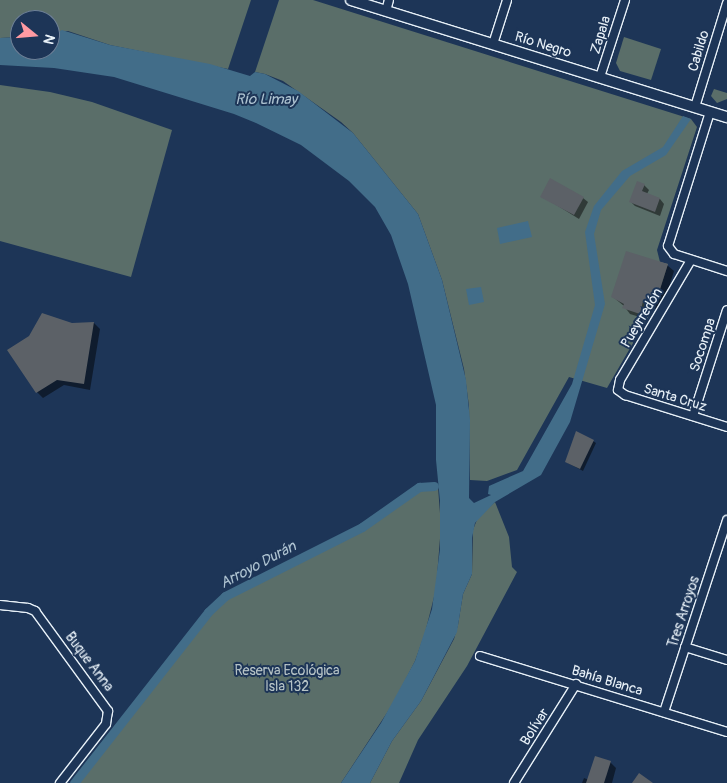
<!DOCTYPE html>
<html>
<head>
<meta charset="utf-8">
<style>
  body { margin:0 }
  #map { position:relative; width:727px; height:783px; overflow:hidden; background:#1d3557; font-family:Pangolin,sans-serif }
  div>[style] { position:absolute }
  [style*='--x'] { left:calc(var(--x)*1px); top:calc(var(--y)*1px); width:calc(var(--w)*1px); rotate:calc(var(--a)*1deg) }
  .green>* { inset:0; background:#5a6e69 }
  .water>* { inset:0; background:#426d89 }
  .shadow>* { inset:0; background:#0007 }
  .canal>* { height:9px; margin:-4.5px; padding:0 4.5px; transform-origin:4.5px; border-radius:4.5px; background:#426d89 }
  .building>* { inset:0; background:#5c6167 }
  .roads { filter:drop-shadow(1px 0 #e8f1f8) drop-shadow(-1px 0 #e8f1f8) drop-shadow(0 1px #e8f1f8) drop-shadow(0 -1px #e8f1f8) }
  .minor>* { height:8px; margin:-4px; padding:0 4px; transform-origin:4px; border-radius:4px; background:#1d3557 }
  .tertiary>* { height:10px; margin:-5px; padding:0 5px; transform-origin:5px; border-radius:5px; background:#1d3557 }
  span { translate:-50% -50%; white-space:nowrap; text-align:center; line-height:1.15; -webkit-text-stroke:4px #1d3557; paint-order:stroke }
  .street-label { font-size:14px; color:#e8f1f8 }
  .park-label { font-size:14px; color:#b6c3c6 }
  .water-label { font-size:15px; color:#aec3d1; font-style:italic }
  .north { position:absolute; left:10px; top:10px; width:50px; height:50px; box-sizing:border-box; background:#1d3557; border:1px solid #6e8097; border-radius:50%; rotate:107deg; font-size:14px; font-weight:700; line-height:20px; text-align:center; color:#e8f1f8 }
  .north::after { content:''; display:block; margin:auto; width:18px; height:22px; background:#ff9aa2; clip-path:polygon(50% 0,100% 100%,50% 72%,0 100%) }
</style>
</head>
<body>
<div id="map">
  <div class="green">
    <div style="clip-path:polygon(0 0,251px 0,228px 69px,110px 45px,68px 31px,60px 31px,50px 36px,50px 20px,20px 20px,20px 37px,0 38px)"></div>
    <div style="clip-path:polygon(279px 0,313px 0,691px 119px,697px 127px,657px 250px,660px 262px,668px 264px,655px 305px,607px 388px,569px 377px,517px 470px,487px 481px,470px 480px,469px 406px,464px 369px,442px 280px,418px 214px,353px 133px,341px 122px,283px 81px,265px 74px,255px 72px)"></div>
    <div style="clip-path:polygon(624px 37px,661px 49px,651px 80px,620px 71px,616px 63px)"></div>
    <div style="clip-path:polygon(0 85px,50px 92px,92px 102px,172px 130px,131px 277px,0 241px)"></div>
    <div style="clip-path:polygon(714px 89px,727px 93px,727px 99px,717px 103px,711px 96px)"></div>
    <div style="clip-path:polygon(429px 485px,438px 487px,441px 526px,436px 589px,425px 633px,415px 661px,394px 702px,341px 783px,74px 783px,216px 603px,233px 591px,362px 527px,404px 497px,419px 487px)"></div>
    <div style="clip-path:polygon(495px 502px,509px 537px,512px 567px,517px 572px,467px 666px,418px 740px,399px 783px,370px 783px,392px 741px,421px 701px,454px 639px,458px 625px,463px 594px,472px 574px,473px 530px,478px 517px)"></div>
  </div>
  <div class="water">
    <div style="clip-path:polygon(62px 30px,110px 45px,210px 64px,250px 76px,255px 72px,265px 74px,298px 91px,353px 133px,418px 214px,442px 280px,466px 380px,470px 420px,469px 498px,474px 503px,491px 495px,488px 494px,489px 486px,523px 471px,572px 384px,595px 305px,585px 232px,594px 206px,622px 171px,663px 147px,683px 116px,691px 119px,666px 155px,630px 176px,601px 210px,594px 234px,605px 304px,570px 422px,541px 475px,495px 502px,475px 523px,472px 538px,472px 574px,463px 594px,457px 632px,421px 701px,392px 741px,370px 783px,341px 783px,381px 723px,415px 661px,432px 609px,440px 549px,440px 501px,436px 460px,436px 405px,408px 284px,391px 235px,375px 207px,349px 181px,301px 145px,256px 123px,234px 114px,114px 77px,54px 68px,0 65px,0 38px,20px 37px,20px 50px,50px 50px,50px 36px)"></div>
    <div style="clip-path:polygon(528px 221px,532px 237px,500px 244px,497px 228px)"></div>
    <div style="clip-path:polygon(481px 287px,484px 302px,469px 305px,466px 289px)"></div>
  </div>
  <div class="shadow">
    <div style="clip-path:polygon(644px 185px,649px 190px,647px 194px,660px 199px,664px 204px,660px 216px,635px 206px,630px 201px)"></div>
    <div style="clip-path:polygon(542px 196px,583px 198px,588px 202px,579px 219px)"></div>
    <div style="clip-path:polygon(667px 265px,674px 271px,662px 310px,650px 307px,646px 319px,630px 314px,624px 306px,613px 297px)"></div>
    <div style="clip-path:polygon(94px 323px,100px 329px,90px 390px,64px 385px,43px 398px,37px 392px,72px 324px)"></div>
    <div style="clip-path:polygon(593px 441px,596px 443px,583px 471px,566px 462px)"></div>
    <div style="clip-path:polygon(610px 762px,616px 768px,612px 783px,582px 783px,584px 778px,589px 780px)"></div>
  </div>
  <div class="canal">
    <div style="--x:74;--y:783;--w:217;--a:-51.9"></div>
    <div style="--x:208;--y:612;--w:23;--a:-43"></div>
    <div style="--x:225;--y:596;--w:153;--a:-26.7"></div>
    <div style="--x:362;--y:527;--w:70;--a:-35.1"></div>
    <div style="--x:419;--y:487;--w:15;--a:-4"></div>
  </div>
  <div class="building">
    <div style="clip-path:polygon(550px 178px,584px 197px,574px 215px,540px 197px)"></div>
    <div style="clip-path:polygon(637px 181px,645px 184px,642px 191px,660px 198px,655px 212px,629px 202px)"></div>
    <div style="clip-path:polygon(626px 251px,668px 264px,655px 305px,643px 301px,640px 314px,622px 308px,624px 304px,611px 297px)"></div>
    <div style="clip-path:polygon(42px 313px,72px 323px,94px 322px,84px 384px,57px 380px,36px 393px,7px 350px,29px 336px)"></div>
    <div style="clip-path:polygon(576px 431px,594px 440px,580px 469px,565px 462px)"></div>
    <div style="clip-path:polygon(595px 756px,611px 761px,604px 783px,586px 783px)"></div>
    <div style="clip-path:polygon(639px 773px,653px 783px,632px 783px)"></div>
  </div>
  <div class="roads">
    <div class="minor">
      <div style="--x:386;--y:11;--w:11;--a:-75"></div>
      <div style="--x:493;--y:44;--w:46;--a:-72.3"></div>
      <div style="--x:600;--y:77;--w:81;--a:-72"></div>
      <div style="--x:695;--y:107;--w:109;--a:-72.9"></div>
      <div style="--x:710;--y:112;--w:140;--a:107.4"></div>
      <div style="--x:668;--y:246;--w:10;--a:53"></div>
      <div style="--x:674;--y:254;--w:56;--a:17.8"></div>
      <div style="--x:691;--y:260;--w:139;--a:120.6"></div>
      <div style="--x:620;--y:380;--w:10;--a:101"></div>
      <div style="--x:618;--y:390;--w:9;--a:36"></div>
      <div style="--x:625;--y:395;--w:107;--a:17.4"></div>
      <div style="--x:693;--y:416;--w:111;--a:-72.2"></div>
      <div style="--x:0;--y:605;--w:28;--a:6"></div>
      <div style="--x:28;--y:608;--w:8;--a:23"></div>
      <div style="--x:35;--y:611;--w:124;--a:53.9"></div>
      <div style="--x:108;--y:711;--w:13;--a:99"></div>
      <div style="--x:106;--y:724;--w:75;--a:127.9"></div>
      <div style="--x:685;--y:647;--w:44;--a:17.2"></div>
      <div style="--x:480;--y:656;--w:258;--a:17.1"></div>
      <div style="--x:664;--y:712;--w:202;--a:-71.8"></div>
      <div style="--x:514;--y:783;--w:117;--a:-57.9"></div>
    </div>
    <div class="tertiary">
      <div style="--x:351;--y:0;--w:394;--a:17.3"></div>
    </div>
  </div>
  <div class="street-label">
    <span style="left:601px;top:35px;rotate:-73deg">Zapala</span>
    <span style="left:543px;top:45px;rotate:17deg">Río Negro</span>
    <span style="left:699px;top:51px;rotate:-73deg">Cabildo</span>
    <span style="left:642px;top:318px;rotate:-59deg">Pueyrredón</span>
    <span style="left:703px;top:345px;rotate:-72deg">Socompa</span>
    <span style="left:675px;top:398px;rotate:17deg">Santa Cruz</span>
    <span style="left:684px;top:612px;rotate:-72deg">Tres Arroyos</span>
    <span style="left:89px;top:662px;rotate:53deg">Buque Anna</span>
    <span style="left:607px;top:681px;rotate:17deg">Bahía Blanca</span>
    <span style="left:535px;top:727px;rotate:-58deg">Bolívar</span>
  </div>
  <div class="park-label">
    <span style="left:287px;top:679px">Reserva Ecológica<br>Isla 132</span>
  </div>
  <div class="water-label">
    <span style="left:266px;top:100px">Río Limay</span>
    <span style="left:258px;top:565px;rotate:-28deg">Arroyo Durán</span>
  </div>
  <div class="north">N</div>
</div>
</body>
</html>
